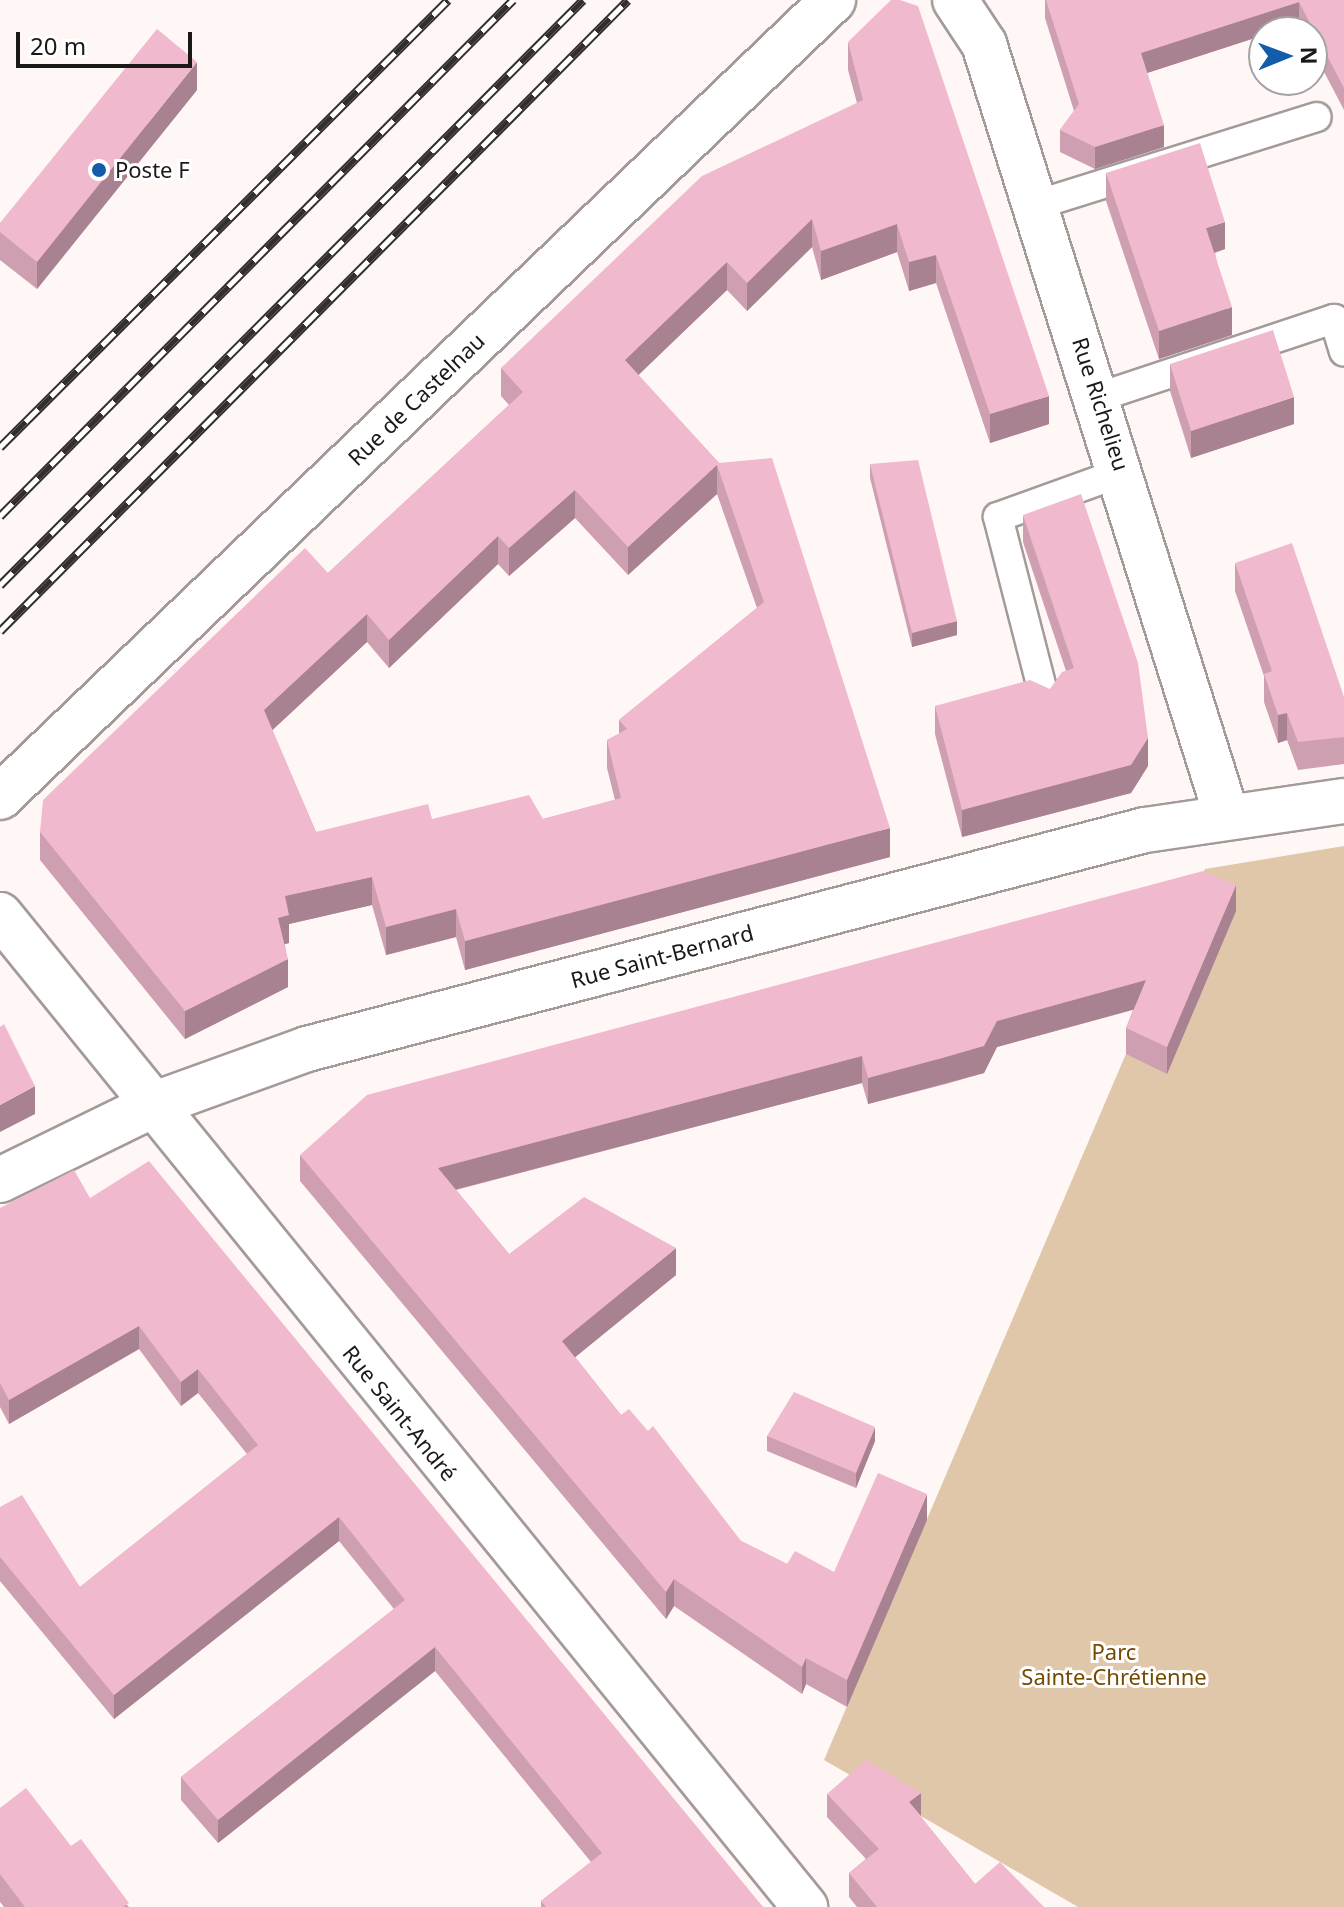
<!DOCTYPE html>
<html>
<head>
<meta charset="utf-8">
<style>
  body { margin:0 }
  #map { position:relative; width:1344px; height:1907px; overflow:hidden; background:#fff6f6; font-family:"Noto Sans",sans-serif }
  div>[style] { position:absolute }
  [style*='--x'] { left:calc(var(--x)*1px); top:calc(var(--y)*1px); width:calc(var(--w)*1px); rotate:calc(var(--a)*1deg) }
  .green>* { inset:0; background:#e1c7a9 }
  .roads { filter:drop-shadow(2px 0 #a49a9a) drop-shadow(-2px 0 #a49a9a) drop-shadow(0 2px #a49a9a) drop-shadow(0 -2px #a49a9a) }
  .service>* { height:28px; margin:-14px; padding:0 14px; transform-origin:14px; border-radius:14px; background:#fff }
  .minor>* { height:44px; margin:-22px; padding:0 22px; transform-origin:22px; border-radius:22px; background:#fff }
  .tertiary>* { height:44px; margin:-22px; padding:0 22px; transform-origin:22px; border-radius:22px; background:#fff }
  .rail>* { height:9px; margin-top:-4.5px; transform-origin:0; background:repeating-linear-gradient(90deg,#fff 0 18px,#332f2f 0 36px); box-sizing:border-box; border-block:2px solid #332f2f }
  .wall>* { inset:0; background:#ce9fb0 }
  .shaded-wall>* { inset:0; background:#a88290 }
  .building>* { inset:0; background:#f0b9cd }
  .dots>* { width:22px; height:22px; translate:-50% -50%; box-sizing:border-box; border:4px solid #fff; border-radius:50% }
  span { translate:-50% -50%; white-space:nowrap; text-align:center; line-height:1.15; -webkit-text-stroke:6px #fff; paint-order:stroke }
  .poi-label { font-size:22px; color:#1b1818 }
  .left { translate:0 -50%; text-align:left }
  .street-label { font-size:22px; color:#1b1818 }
  .park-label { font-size:22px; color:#764900 }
  .north { position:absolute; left:1248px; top:16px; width:80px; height:80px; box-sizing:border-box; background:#fff; border:2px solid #a4a3a3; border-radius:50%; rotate:89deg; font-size:22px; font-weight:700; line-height:32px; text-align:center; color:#1b1818 }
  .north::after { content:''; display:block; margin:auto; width:28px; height:36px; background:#125cab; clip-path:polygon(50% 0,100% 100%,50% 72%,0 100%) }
  .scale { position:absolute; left:16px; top:32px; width:176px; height:36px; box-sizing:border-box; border:4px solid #1b1818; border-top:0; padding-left:10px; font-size:24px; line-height:28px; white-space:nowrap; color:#1b1818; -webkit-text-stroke:6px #fff; paint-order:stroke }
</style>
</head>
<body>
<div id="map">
  <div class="green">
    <div style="clip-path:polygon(1344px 846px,1344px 1907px,1078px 1907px,824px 1760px,1205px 869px)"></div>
  </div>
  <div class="roads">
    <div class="service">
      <div style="--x:1036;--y:205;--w:294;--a:-17.4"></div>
      <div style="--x:1099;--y:397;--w:248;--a:-18.4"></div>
      <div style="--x:1334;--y:319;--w:34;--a:73"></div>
      <div style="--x:1045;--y:700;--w:189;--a:-104.4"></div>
      <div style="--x:998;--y:517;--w:132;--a:-19.9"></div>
    </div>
    <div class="minor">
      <div style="--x:955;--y:0;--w:53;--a:56.6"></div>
      <div style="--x:984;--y:44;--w:810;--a:72.55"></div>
      <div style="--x:0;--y:915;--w:1278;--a:50.94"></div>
      <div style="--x:0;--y:1180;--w:173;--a:-26.1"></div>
      <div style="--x:155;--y:1104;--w:162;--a:-19.9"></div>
      <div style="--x:307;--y:1049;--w:866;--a:-14.65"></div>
      <div style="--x:1145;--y:830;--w:201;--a:-8.3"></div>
    </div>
    <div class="tertiary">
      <div style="--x:0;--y:797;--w:1153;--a:-43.73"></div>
    </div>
  </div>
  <div class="rail">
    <div style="--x:0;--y:447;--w:633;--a:-44.94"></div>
    <div style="--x:0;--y:516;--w:728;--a:-45.17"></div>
    <div style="--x:0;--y:585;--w:826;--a:-45.1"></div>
    <div style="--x:0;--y:631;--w:890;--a:-45.14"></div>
  </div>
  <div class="wall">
    <div style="clip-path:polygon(1045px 0,1344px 0,1344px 110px,1312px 49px,1312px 32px,1303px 32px,1299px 24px,1274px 32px,1264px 32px,1264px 35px,1147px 73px,1164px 147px,1095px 169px,1060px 152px,1060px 130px,1074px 111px,1045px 18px)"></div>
    <div style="clip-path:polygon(evenodd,848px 42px,1049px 424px,990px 443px,936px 283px,909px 291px,897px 252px,821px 280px,812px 247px,747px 311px,727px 290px,638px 375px,719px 463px,890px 857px,465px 970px,456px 937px,386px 955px,372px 905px,289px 924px,289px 943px,285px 944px,288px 987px,185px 1039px,40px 860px,40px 832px,328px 573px,509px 405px,501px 396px,501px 368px,857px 103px,848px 70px,848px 42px,717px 494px,757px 608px,619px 720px,619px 734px,607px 740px,607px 768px,615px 800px,543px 819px,432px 819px,316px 832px,272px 730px,367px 642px,389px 668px,498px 564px,509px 576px,575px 518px,628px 575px,717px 494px)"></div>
    <div style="clip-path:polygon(197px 90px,37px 289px,0 260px,0 223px)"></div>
    <div style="clip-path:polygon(1106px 173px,1225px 249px,1215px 253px,1232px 335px,1159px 359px,1106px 201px)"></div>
    <div style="clip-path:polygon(1170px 364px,1294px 424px,1191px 458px,1170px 391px)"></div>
    <div style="clip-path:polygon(870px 464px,957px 635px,912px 647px,870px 478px)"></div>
    <div style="clip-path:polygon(1023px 515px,1148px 766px,1131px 793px,962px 837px,935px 734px,935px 706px,1050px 689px,1066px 671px,1023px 542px)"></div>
    <div style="clip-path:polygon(1235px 563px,1344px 697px,1344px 764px,1298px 770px,1287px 740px,1278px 743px,1264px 702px,1264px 676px,1235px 591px)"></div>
    <div style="clip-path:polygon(1236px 911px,1167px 1074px,1126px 1054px,1126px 1028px,1133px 1010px,997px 1047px,984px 1073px,946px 1084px,868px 1104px,862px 1083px,456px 1190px,509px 1254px,676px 1275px,575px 1357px,621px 1415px,741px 1541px,787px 1564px,834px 1572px,927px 1520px,847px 1707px,806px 1684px,802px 1694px,674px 1606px,666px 1619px,300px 1181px,300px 1155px)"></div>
    <div style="clip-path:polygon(90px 1198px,763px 1907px,541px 1907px,541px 1901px,591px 1862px,435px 1671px,218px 1843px,181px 1800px,181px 1777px,394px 1609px,339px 1541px,114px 1719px,0 1581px,0 1507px,80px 1587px,247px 1454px,198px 1393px,181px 1406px,139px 1349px,9px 1424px,0 1407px,0 1208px)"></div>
    <div style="clip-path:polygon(767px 1436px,875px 1441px,856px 1488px,767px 1451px)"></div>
    <div style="clip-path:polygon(827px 1794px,921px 1817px,975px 1884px,1044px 1907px,857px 1907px,849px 1897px,849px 1873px,866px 1859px,827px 1817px)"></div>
    <div style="clip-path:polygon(0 1808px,71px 1846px,129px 1907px,4px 1907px,0 1902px)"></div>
  </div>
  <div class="shaded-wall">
    <div style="clip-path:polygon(1299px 2px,1299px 24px,1274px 32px,1264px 32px,1264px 35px,1141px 75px,1141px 53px)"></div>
    <div style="clip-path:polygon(197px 62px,197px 90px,37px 289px,37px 262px)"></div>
    <div style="clip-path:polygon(1164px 125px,1164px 147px,1095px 169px,1095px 147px)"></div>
    <div style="clip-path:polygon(812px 219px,812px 247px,747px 311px,747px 283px)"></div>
    <div style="clip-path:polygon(1225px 222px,1225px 249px,1206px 255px,1206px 228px)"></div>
    <div style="clip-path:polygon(897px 224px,897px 252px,821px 280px,821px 251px)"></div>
    <div style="clip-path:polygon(936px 255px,936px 283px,909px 291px,909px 262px)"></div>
    <div style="clip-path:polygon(727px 262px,727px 290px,625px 388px,625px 360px)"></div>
    <div style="clip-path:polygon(1232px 307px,1232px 335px,1159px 359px,1159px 331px)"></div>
    <div style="clip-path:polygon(1049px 396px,1049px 424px,990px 443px,990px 414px)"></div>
    <div style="clip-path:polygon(1294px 397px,1294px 424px,1191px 458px,1191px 431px)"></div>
    <div style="clip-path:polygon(717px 465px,717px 494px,628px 575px,628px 547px)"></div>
    <div style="clip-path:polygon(575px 490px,575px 518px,509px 576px,509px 548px)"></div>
    <div style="clip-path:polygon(498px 536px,498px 564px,389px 668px,389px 640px)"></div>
    <div style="clip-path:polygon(367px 614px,367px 642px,264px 738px,264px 710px)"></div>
    <div style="clip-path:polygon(957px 621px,957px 635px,912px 647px,912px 633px)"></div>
    <div style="clip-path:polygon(1287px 713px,1287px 740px,1278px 743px,1278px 715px)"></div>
    <div style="clip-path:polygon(1148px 738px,1148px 766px,1131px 793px,962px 837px,962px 810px)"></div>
    <div style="clip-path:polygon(890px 828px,890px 857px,465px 970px,465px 941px)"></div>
    <div style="clip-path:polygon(372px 877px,372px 905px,289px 924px,289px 943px,278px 946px,278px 918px,285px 896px)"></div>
    <div style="clip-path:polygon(1236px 885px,1236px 911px,1167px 1074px,1167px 1047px)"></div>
    <div style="clip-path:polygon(456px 909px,456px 937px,386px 955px,386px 927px)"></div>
    <div style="clip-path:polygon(288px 959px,288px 987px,185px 1039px,185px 1011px)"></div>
    <div style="clip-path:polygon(1146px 980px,1146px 1006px,997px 1047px,984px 1073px,868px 1104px,868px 1078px,997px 1021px)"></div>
    <div style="clip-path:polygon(862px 1056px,862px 1083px,438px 1194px,438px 1168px)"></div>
    <div style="clip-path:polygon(35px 1086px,35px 1114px,0 1132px,0 1105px)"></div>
    <div style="clip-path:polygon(676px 1248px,676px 1275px,562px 1368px,562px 1341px)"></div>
    <div style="clip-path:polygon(139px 1326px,139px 1349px,9px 1424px,9px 1400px)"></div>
    <div style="clip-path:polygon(198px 1369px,198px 1393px,181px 1406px,181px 1382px)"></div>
    <div style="clip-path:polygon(875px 1427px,875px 1441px,856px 1488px,856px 1473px)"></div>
    <div style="clip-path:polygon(927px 1494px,927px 1520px,847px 1707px,847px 1680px)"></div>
    <div style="clip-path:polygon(339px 1517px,339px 1541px,114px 1719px,114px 1695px)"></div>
    <div style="clip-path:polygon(674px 1579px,674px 1606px,666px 1619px,666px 1592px)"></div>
    <div style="clip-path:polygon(435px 1647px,435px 1671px,218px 1843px,218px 1820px)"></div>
    <div style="clip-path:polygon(806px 1658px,806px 1684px,802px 1694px,802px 1667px)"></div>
    <div style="clip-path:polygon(921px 1793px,921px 1816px,909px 1802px)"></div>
  </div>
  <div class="building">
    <div style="clip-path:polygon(evenodd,891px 0,900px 0,918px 6px,1049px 396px,990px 414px,936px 255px,909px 262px,897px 224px,821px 251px,812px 219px,747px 283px,727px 262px,625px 360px,719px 463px,772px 458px,890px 828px,465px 941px,456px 909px,386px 927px,372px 877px,285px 896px,289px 915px,278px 918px,288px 959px,185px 1011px,40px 832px,43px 800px,305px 548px,328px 573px,523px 392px,501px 368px,702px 176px,863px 100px,848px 42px,891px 0,717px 465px,764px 602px,619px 720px,627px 729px,607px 740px,621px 798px,543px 819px,529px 795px,432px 819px,428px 804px,316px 832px,264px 710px,367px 614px,389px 640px,498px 536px,509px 548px,575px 490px,628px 547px,717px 465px)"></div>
    <div style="clip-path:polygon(1046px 0,1344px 0,1344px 88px,1299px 2px,1141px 53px,1164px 125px,1095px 147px,1060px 130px,1079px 104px)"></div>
    <div style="clip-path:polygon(157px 29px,197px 62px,37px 262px,0 232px,0 223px)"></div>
    <div style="clip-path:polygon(1200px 143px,1225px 222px,1206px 228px,1232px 307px,1159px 331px,1106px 173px)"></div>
    <div style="clip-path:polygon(1273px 330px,1294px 397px,1191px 431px,1170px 364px)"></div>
    <div style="clip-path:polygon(918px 460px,957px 621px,912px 633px,870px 464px)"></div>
    <div style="clip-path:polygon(1081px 494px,1138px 663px,1148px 738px,1131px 765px,962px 810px,935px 706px,1030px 680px,1050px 689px,1062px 672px,1074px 668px,1023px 515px)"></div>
    <div style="clip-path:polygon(1292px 543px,1344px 697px,1344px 737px,1298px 742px,1287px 713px,1278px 715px,1264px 674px,1272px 671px,1235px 563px)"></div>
    <div style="clip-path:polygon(1203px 871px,1236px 885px,1167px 1047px,1126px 1028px,1146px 980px,997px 1021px,984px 1046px,946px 1057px,868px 1078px,862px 1056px,438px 1168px,509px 1254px,584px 1197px,676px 1248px,562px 1341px,621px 1415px,629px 1409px,648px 1431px,653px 1426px,741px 1541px,787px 1564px,795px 1551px,834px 1572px,878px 1473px,927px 1494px,847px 1680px,806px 1658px,802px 1667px,674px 1579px,666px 1592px,300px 1155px,367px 1095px)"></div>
    <div style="clip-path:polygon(4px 1024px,35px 1086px,0 1105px,0 1027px)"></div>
    <div style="clip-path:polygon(149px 1161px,763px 1907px,546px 1907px,541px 1901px,602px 1853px,435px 1647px,218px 1820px,181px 1777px,405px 1600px,339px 1517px,114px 1695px,0 1557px,0 1507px,22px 1495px,80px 1587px,258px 1445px,198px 1369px,181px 1382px,139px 1326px,9px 1400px,0 1383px,0 1208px,74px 1170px,90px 1198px)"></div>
    <div style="clip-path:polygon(794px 1392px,875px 1427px,856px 1473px,767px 1436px)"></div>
    <div style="clip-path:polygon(866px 1760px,921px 1793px,909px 1802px,975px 1884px,1000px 1862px,1044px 1907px,877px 1907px,849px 1873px,879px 1849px,827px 1794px)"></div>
    <div style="clip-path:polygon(26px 1788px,71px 1846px,81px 1839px,129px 1903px,123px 1907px,25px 1907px,0 1874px,0 1808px)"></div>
  </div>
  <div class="dots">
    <div style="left:99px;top:170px;background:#125cab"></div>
  </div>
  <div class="poi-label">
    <span class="left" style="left:115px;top:170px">Poste F</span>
  </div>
  <div class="street-label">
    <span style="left:416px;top:399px;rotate:-44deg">Rue de Castelnau</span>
    <span style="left:1101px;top:404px;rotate:72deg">Rue Richelieu</span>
    <span style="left:662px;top:956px;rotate:-15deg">Rue Saint-Bernard</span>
    <span style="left:400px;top:1413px;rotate:51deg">Rue Saint-André</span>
  </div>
  <div class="park-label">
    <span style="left:1114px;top:1664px">Parc<br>Sainte-Chrétienne</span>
  </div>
  <div class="north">N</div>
  <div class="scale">20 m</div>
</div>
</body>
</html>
